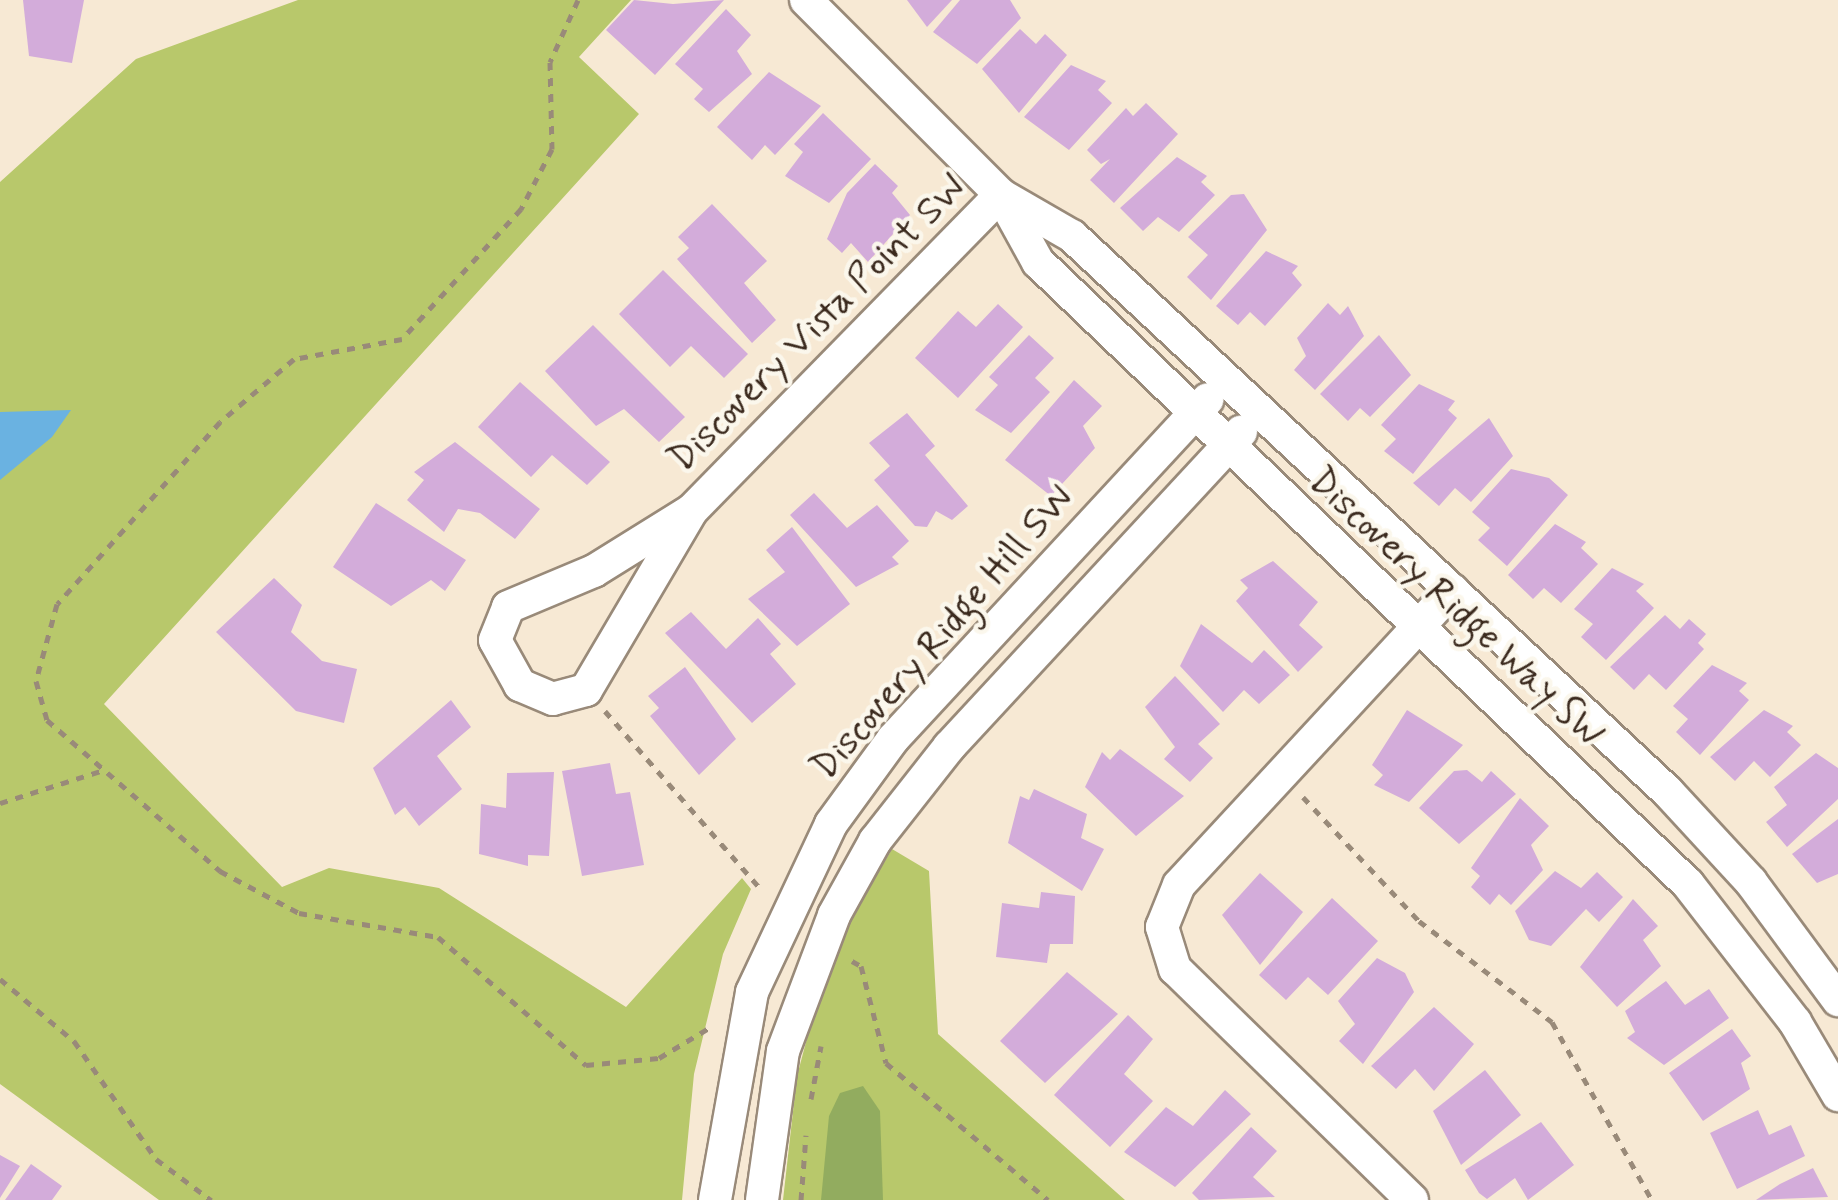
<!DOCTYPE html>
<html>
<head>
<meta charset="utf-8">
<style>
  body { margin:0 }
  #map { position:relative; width:1838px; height:1200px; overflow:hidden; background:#f7e9d4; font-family:Mynerve,sans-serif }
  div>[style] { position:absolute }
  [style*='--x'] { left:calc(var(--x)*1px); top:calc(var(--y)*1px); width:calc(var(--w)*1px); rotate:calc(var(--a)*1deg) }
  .green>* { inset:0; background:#b8c86b }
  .forest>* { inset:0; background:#92ac5f }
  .water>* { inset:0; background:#6ab2e1 }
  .building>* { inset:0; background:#d3acda }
  .path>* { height:5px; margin-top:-2.5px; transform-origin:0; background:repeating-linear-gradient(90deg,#998a79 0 8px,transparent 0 16px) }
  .roads { filter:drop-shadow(2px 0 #998a79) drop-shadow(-2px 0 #998a79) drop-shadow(0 2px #998a79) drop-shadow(0 -2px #998a79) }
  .street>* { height:32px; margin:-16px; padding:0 16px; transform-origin:16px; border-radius:16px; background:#fff }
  span { translate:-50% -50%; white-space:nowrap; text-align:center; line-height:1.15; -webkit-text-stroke:9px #fbf7ec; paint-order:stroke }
  .street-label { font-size:38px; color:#3b2a1e }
</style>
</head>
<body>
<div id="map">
  <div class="green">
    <div style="clip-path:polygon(298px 0,631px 0,579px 57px,639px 114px,104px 704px,282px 887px,329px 868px,439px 888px,626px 1007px,742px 878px,751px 889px,723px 954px,694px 1074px,682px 1200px,159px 1200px,0 1084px,0 182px,136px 59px)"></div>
    <div style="clip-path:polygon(892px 849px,929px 871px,938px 1034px,1125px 1200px,783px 1200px,797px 1076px,814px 1012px,842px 933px)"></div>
  </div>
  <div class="forest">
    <div style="clip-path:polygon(863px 1086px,880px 1111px,883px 1200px,821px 1200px,829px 1116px,840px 1093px)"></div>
  </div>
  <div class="water">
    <div style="clip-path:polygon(71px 410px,52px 437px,0 480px,0 412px)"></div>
  </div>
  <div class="building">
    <div style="clip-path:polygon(23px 0,84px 0,72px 63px,29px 56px)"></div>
    <div style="clip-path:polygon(634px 0,673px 4px,724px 0,655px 75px,606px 30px)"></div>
    <div style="clip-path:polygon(907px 0,952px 0,927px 27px)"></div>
    <div style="clip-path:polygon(960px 0,1010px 0,1021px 18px,977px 64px,933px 32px)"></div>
    <div style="clip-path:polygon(726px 9px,751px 35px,737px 51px,752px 74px,709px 112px,694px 99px,703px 89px,675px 64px)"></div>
    <div style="clip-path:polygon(1020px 29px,1036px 44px,1045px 34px,1067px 55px,1019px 113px,982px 69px)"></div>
    <div style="clip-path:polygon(1071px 65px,1106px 81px,1098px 90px,1112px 103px,1069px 150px,1024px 117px)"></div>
    <div style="clip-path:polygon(769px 72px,821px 106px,775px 155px,765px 145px,752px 160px,717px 127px)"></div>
    <div style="clip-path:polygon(1146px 103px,1178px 134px,1114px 203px,1090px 180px,1110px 159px,1101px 164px,1087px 150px,1126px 108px,1133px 116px)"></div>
    <div style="clip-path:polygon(823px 113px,871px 159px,829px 203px,785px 176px,803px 152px,794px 144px)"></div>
    <div style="clip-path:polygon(1177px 157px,1207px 176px,1201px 182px,1215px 195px,1179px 232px,1158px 217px,1143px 231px,1120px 208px)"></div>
    <div style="clip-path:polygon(875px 164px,898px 186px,892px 193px,910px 215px,868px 262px,851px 243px,842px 253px,827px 239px,847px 193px)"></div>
    <div style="clip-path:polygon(1244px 194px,1267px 230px,1211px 300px,1187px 277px,1208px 255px,1188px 237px,1231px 195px)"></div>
    <div style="clip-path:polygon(712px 204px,767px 261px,744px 283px,776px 320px,752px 343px,677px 259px,689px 248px,678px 237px)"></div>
    <div style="clip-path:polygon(1266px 251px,1298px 266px,1292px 273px,1302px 285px,1265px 326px,1250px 312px,1238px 325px,1216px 306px)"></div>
    <div style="clip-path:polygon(663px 270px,748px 354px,724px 378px,691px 346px,670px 367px,619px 314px)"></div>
    <div style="clip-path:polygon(1328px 303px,1340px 315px,1348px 306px,1364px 336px,1315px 390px,1294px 370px,1306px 356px,1297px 338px)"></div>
    <div style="clip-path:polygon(998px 304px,1023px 327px,958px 398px,915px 358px,958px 311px,976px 327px)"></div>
    <div style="clip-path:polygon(593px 325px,685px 417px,659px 442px,624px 409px,596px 426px,545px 371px)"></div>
    <div style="clip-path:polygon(1029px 335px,1054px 358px,1035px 378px,1050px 392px,1011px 433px,975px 410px,998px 385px,989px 377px)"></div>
    <div style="clip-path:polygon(1379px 335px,1411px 375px,1370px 417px,1360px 408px,1348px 421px,1320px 394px)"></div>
    <div style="clip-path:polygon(1074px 380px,1102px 406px,1083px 426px,1095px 448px,1051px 496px,1005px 460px)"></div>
    <div style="clip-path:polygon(520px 382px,610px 462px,587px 485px,552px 455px,531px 477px,478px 427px)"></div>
    <div style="clip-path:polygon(1419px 384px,1455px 401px,1448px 410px,1457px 418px,1413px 474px,1384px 451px,1396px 439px,1381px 425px)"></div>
    <div style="clip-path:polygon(907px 413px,935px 446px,925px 455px,968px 506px,952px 520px,936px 511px,927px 527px,915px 526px,874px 480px,890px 466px,869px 443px)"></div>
    <div style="clip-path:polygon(1489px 418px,1513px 456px,1471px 502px,1455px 488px,1439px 506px,1413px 483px)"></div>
    <div style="clip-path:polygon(455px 442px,540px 509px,515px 539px,480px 513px,458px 509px,444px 532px,407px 500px,424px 480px,414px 472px)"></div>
    <div style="clip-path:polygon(1511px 469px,1549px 478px,1568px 495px,1507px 566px,1478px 540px,1490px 528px,1472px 512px)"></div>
    <div style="clip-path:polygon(814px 493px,847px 528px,877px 505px,909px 541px,892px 557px,899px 564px,856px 587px,790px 515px)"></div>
    <div style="clip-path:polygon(376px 503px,466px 560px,445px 591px,431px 580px,391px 606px,333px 567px)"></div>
    <div style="clip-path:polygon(1555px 524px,1586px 542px,1581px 548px,1598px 564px,1561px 603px,1544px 588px,1533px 599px,1508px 575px)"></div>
    <div style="clip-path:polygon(792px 527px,850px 604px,797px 646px,748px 599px,785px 572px,766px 550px)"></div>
    <div style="clip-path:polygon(1273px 561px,1318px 602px,1299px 625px,1323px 647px,1298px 672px,1236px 601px,1248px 588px,1240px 580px)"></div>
    <div style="clip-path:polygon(1612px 568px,1644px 584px,1636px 591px,1654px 608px,1606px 660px,1581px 637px,1593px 624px,1574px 609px)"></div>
    <div style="clip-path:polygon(274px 578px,302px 605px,291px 632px,322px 661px,357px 669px,344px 723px,296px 711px,216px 632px)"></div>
    <div style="clip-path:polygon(691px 612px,726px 649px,758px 618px,781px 644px,770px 654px,796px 684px,752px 723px,665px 633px)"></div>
    <div style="clip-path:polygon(1665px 615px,1680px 629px,1689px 619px,1706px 634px,1698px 643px,1704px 649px,1666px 690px,1649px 674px,1634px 690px,1610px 667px)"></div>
    <div style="clip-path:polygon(1201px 624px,1252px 663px,1264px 650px,1290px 675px,1259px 704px,1244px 690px,1223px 712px,1180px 666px)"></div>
    <div style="clip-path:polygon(1712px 665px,1747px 683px,1739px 691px,1749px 700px,1700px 755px,1676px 732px,1688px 719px,1673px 706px)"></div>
    <div style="clip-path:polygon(685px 667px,736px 739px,699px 775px,650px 716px,659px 708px,648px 696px)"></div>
    <div style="clip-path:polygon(1175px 676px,1220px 724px,1198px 744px,1213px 758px,1190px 782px,1164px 759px,1175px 747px,1145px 707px)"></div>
    <div style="clip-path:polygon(451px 700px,471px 727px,437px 756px,462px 789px,419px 826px,405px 807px,395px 815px,373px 768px)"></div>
    <div style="clip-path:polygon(1407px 710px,1463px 745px,1409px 802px,1374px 785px,1383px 775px,1372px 765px)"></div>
    <div style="clip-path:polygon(1764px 710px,1793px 726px,1787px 732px,1801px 745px,1770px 777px,1754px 761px,1735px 781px,1710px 757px)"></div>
    <div style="clip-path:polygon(1120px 749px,1184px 796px,1136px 836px,1085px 787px,1102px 752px,1110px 760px)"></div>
    <div style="clip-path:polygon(1816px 753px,1838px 768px,1838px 799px,1787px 847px,1766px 822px,1787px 805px,1774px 787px)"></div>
    <div style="clip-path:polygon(610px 763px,616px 794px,630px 792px,644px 865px,582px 876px,562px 771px)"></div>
    <div style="clip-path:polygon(1467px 770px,1482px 782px,1491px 771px,1516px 794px,1459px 844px,1419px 808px,1454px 771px)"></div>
    <div style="clip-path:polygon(554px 772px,549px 856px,528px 855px,528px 866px,479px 854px,481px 804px,506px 808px,507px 773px)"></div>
    <div style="clip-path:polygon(1034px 789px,1087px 814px,1081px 838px,1104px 849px,1082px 891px,1008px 843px,1020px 796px,1029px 800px)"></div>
    <div style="clip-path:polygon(1520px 798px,1549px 826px,1531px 845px,1543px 870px,1511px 905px,1499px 894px,1490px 905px,1471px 887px,1480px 876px,1471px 868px)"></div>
    <div style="clip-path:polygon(1838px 819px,1838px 874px,1817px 883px,1792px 854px)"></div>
    <div style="clip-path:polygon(1555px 871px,1581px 888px,1597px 872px,1623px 897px,1599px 922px,1586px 909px,1551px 946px,1529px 940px,1515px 911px)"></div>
    <div style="clip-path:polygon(1260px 873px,1303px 912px,1260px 965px,1222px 915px)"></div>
    <div style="clip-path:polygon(1041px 892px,1075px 896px,1073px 944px,1050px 944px,1047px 963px,996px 957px,1002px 903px,1039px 908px)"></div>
    <div style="clip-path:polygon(1332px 898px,1378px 941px,1328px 995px,1308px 977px,1286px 1000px,1259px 975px)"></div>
    <div style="clip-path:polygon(1633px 899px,1658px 926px,1643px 940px,1661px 966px,1617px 1007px,1580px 967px)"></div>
    <div style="clip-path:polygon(1377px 958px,1405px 973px,1414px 992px,1363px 1064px,1339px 1041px,1355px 1024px,1338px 1001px)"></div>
    <div style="clip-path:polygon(1067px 972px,1118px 1014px,1045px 1083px,1000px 1041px)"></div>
    <div style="clip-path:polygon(1666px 981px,1685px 1005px,1709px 989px,1729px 1018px,1664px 1065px,1627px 1038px,1635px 1032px,1625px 1011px)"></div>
    <div style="clip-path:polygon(1434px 1007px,1474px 1044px,1434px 1091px,1415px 1069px,1396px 1089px,1371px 1066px)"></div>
    <div style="clip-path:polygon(1128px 1015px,1153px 1039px,1124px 1074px,1153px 1101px,1110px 1147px,1054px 1095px)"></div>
    <div style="clip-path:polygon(1732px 1029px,1751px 1056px,1741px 1063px,1750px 1089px,1703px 1121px,1669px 1073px)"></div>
    <div style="clip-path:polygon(1485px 1070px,1521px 1115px,1461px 1165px,1433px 1111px)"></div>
    <div style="clip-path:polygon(1225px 1090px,1251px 1114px,1175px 1187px,1124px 1152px,1166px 1107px,1193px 1126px)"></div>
    <div style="clip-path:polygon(1758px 1110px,1769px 1135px,1791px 1125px,1805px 1156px,1737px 1189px,1710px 1133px)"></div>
    <div style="clip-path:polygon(1541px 1122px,1574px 1165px,1528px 1200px,1515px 1178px,1487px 1199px,1479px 1193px,1465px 1170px)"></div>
    <div style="clip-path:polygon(1251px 1127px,1277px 1151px,1253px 1177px,1275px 1197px,1199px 1200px,1192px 1193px)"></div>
    <div style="clip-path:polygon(0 1155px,20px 1166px,0 1198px)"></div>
    <div style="clip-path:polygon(31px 1164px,62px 1186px,52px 1200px,5px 1200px)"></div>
    <div style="clip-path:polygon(1813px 1168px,1828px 1197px,1756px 1200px,1780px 1184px)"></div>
  </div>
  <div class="path">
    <div style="--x:578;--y:0;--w:68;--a:114.3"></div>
    <div style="--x:550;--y:62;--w:87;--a:88.7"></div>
    <div style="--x:552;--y:149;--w:68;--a:117.3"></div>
    <div style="--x:521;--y:209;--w:176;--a:132.5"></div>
    <div style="--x:402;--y:339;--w:110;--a:169.5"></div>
    <div style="--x:294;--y:359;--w:97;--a:139.6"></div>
    <div style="--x:220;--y:422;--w:244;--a:131.8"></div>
    <div style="--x:57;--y:604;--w:80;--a:105.3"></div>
    <div style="--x:36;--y:681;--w:41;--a:74.2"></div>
    <div style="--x:47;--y:720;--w:230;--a:41.1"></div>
    <div style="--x:220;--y:871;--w:89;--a:28"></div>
    <div style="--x:299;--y:913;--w:141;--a:9.8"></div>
    <div style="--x:438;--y:937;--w:196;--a:40.9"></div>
    <div style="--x:586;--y:1065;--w:73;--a:-5.5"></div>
    <div style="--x:659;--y:1058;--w:58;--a:-31"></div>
    <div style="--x:605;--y:711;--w:234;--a:48.8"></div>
    <div style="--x:1303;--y:797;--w:170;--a:46.9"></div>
    <div style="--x:1419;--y:921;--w:167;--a:37.2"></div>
    <div style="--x:1552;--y:1022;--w:204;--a:60.7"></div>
    <div style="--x:0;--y:803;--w:106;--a:-17.6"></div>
    <div style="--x:852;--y:961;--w:10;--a:29"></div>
    <div style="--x:861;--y:966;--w:100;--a:75.5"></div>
    <div style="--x:886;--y:1063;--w:212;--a:40.2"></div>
    <div style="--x:0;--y:979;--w:97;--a:40"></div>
    <div style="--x:74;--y:1041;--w:144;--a:55.2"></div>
    <div style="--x:156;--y:1159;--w:69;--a:36.7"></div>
    <div style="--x:811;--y:1099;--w:54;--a:-79.3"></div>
    <div style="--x:801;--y:1200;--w:65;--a:-85.6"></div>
  </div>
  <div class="roads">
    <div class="street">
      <div style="--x:806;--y:0;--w:276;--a:45"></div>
      <div style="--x:1001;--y:195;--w:77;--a:61.1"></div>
      <div style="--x:1038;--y:262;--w:900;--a:43.74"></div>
      <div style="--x:1688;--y:884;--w:175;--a:52.2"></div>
      <div style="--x:1795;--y:1022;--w:85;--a:59.5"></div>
      <div style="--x:1001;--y:195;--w:82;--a:30"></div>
      <div style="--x:1072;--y:236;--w:815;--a:43.01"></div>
      <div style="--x:1668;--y:792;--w:122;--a:47.3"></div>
      <div style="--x:1751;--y:882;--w:147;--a:53.6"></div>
      <div style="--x:692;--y:510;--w:209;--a:120.5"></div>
      <div style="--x:586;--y:690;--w:34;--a:165"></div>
      <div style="--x:553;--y:699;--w:36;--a:-157"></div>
      <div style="--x:520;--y:685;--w:51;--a:-119.1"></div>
      <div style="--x:495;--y:640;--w:35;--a:-68"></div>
      <div style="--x:508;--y:607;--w:93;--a:-22.7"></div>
      <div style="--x:594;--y:571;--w:115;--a:-31.9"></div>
      <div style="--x:692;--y:510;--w:441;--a:-45.6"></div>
      <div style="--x:715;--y:1200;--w:211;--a:-79.9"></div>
      <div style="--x:752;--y:992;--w:186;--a:-64.8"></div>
      <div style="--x:831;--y:824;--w:105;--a:-53.9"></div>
      <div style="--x:893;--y:739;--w:463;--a:-47.2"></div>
      <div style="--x:762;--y:1200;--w:150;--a:-82"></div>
      <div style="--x:783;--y:1051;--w:145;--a:-69.4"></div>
      <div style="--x:834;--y:915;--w:85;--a:-61"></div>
      <div style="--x:875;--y:841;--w:120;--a:-51.8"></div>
      <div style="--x:949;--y:747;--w:430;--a:-47.2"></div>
      <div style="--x:1412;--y:1200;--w:331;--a:-135.7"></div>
      <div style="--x:1175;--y:969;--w:44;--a:-107.2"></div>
      <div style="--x:1162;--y:927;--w:45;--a:-68"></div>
      <div style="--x:1179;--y:885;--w:402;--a:-47.2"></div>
    </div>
  </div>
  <div class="street-label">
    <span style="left:818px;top:324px;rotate:-45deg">Discovery Vista Point SW</span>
    <span style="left:1456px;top:608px;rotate:43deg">Discovery Ridge Way SW</span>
    <span style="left:943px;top:633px;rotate:-49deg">Discovery Ridge Hill SW</span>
  </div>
</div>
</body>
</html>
